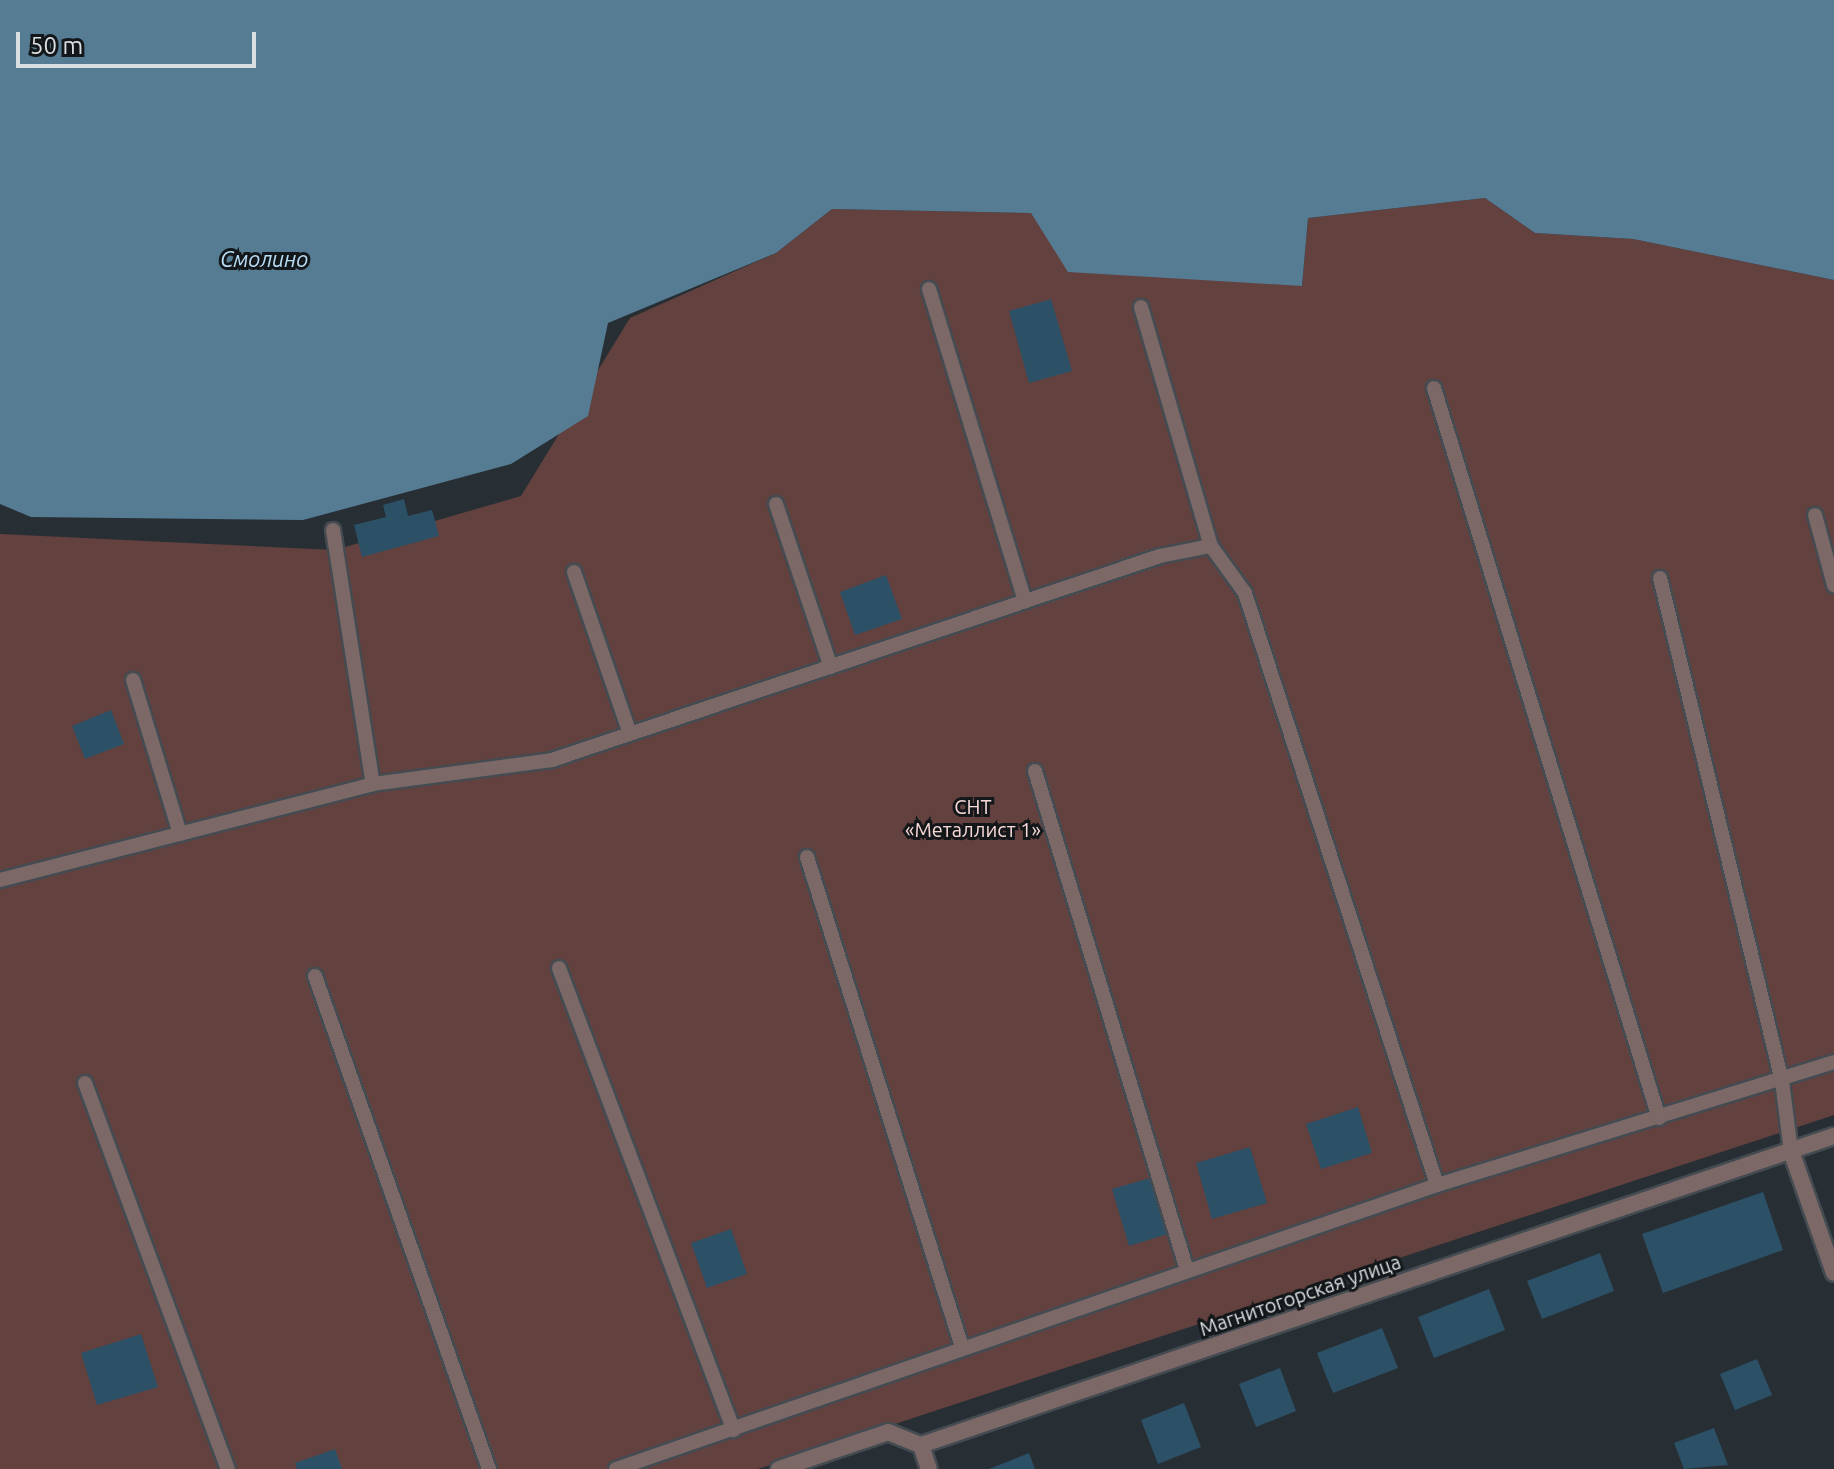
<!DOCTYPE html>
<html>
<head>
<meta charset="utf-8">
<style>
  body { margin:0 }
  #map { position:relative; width:1834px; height:1469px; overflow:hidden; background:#272f35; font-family:Ubuntu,sans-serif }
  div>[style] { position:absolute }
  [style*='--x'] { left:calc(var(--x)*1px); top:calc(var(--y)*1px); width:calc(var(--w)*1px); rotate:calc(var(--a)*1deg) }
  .green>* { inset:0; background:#63413f }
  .water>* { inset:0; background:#567c94 }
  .building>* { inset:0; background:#2c5066 }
  .roads { filter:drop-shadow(2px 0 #444b51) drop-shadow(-2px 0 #444b51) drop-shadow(0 2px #444b51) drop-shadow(0 -2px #444b51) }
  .lane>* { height:14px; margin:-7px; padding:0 7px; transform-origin:7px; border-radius:7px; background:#7c6967 }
  .street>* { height:16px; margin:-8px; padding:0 8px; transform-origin:8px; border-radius:8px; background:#7c6967 }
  span { translate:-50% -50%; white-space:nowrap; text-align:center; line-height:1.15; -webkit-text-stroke:6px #131719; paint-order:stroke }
  .park-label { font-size:20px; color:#f7d8d6 }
  .street-label { font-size:20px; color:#dadfe2 }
  .water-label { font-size:22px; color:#b8ddf6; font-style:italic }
  .scale { position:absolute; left:16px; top:32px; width:240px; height:36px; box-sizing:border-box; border:4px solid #dadfe2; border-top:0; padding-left:10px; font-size:24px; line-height:28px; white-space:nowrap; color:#dadfe2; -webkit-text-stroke:6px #131719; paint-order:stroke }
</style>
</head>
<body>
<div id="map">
  <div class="green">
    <div style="clip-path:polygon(1485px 198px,1535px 233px,1633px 239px,1834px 280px,1834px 1115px,758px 1469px,0 1469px,0 534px,335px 550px,521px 496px,630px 318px,776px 253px,832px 209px,1032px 213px,1302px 286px,1308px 218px)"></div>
  </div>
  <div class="water">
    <div style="clip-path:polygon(0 0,1834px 0,1834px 280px,1633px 239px,1535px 233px,1485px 198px,1308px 218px,1302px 286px,1068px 272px,1031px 213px,832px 209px,776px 253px,608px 323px,588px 416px,511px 464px,303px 520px,31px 517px,0 504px)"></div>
  </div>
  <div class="building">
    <div style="clip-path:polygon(1051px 299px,1072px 371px,1029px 383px,1009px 311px)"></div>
    <div style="clip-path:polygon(404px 499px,408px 516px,432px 510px,439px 536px,362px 557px,354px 525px,386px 517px,383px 505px)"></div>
    <div style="clip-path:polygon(886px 575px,902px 619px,855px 635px,840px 592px)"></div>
    <div style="clip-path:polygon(111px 710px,124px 744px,85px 759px,72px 726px)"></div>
    <div style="clip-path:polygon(1358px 1107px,1372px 1153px,1321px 1169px,1306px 1124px)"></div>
    <div style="clip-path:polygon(1250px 1147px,1267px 1203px,1212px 1219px,1196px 1163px)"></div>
    <div style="clip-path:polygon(1157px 1176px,1174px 1232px,1129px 1246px,1112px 1189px)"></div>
    <div style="clip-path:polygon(1763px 1192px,1783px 1250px,1663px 1293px,1642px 1234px)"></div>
    <div style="clip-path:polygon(731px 1229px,747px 1274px,707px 1288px,691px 1243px)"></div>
    <div style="clip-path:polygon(1600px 1253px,1614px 1291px,1542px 1319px,1527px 1281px)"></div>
    <div style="clip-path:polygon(1489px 1289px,1505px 1330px,1434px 1358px,1418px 1317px)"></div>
    <div style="clip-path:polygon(1382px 1328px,1398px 1368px,1333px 1393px,1317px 1353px)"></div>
    <div style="clip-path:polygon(141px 1334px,158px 1387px,97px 1405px,81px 1353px)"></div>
    <div style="clip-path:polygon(1757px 1359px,1772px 1395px,1735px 1410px,1720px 1374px)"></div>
    <div style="clip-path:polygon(1280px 1368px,1296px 1411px,1256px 1427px,1239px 1384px)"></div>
    <div style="clip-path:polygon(1184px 1403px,1201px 1447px,1158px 1464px,1141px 1420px)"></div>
    <div style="clip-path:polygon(1714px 1428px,1728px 1465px,1684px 1469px,1674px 1443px)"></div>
    <div style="clip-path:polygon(335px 1449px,342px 1469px,297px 1469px,295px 1463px)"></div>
    <div style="clip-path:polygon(1029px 1453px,1035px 1469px,989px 1469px)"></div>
  </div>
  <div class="roads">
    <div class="lane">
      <div style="--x:929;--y:289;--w:327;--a:72.9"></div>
      <div style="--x:1141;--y:307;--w:249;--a:73.7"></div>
      <div style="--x:1434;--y:388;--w:764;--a:72.87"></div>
      <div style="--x:776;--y:504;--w:172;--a:71.4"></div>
      <div style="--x:1815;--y:515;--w:73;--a:74.8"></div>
      <div style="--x:333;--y:530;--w:257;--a:81.1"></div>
      <div style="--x:574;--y:572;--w:171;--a:70.9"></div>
      <div style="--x:1660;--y:578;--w:518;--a:76.37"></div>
      <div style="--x:1782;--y:1081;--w:71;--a:82.7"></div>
      <div style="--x:133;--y:680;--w:161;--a:73"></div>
      <div style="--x:1035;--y:771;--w:522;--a:73.06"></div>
      <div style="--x:807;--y:857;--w:514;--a:72.45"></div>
      <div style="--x:0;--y:880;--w:385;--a:-14.4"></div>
      <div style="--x:373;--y:784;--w:181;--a:-7.6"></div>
      <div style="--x:552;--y:760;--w:641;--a:-18.55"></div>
      <div style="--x:1160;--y:556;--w:52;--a:-11.1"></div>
      <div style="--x:1211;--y:546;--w:58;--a:54.1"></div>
      <div style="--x:1245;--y:593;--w:622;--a:72.03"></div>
      <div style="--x:559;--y:968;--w:494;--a:69.3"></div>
      <div style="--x:315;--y:976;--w:523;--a:70.56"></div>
      <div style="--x:85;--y:1083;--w:412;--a:69.7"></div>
      <div style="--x:616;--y:1469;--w:869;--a:-19.08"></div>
      <div style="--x:1437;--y:1185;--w:416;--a:-17.2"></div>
    </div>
    <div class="street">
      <div style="--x:1791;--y:1151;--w:129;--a:70.6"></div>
      <div style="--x:921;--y:1445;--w:25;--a:72"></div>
      <div style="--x:779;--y:1469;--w:115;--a:-18.7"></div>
      <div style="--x:888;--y:1432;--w:35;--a:22"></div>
      <div style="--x:921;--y:1445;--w:964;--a:-18.7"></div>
    </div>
  </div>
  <div class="park-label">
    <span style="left:973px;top:818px">СНТ<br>«Металлист 1»</span>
  </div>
  <div class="street-label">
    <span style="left:1300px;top:1295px;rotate:-19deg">Магнитогорская улица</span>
  </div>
  <div class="water-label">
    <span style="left:264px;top:259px">Смолино</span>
  </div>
  <div class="scale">50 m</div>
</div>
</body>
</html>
